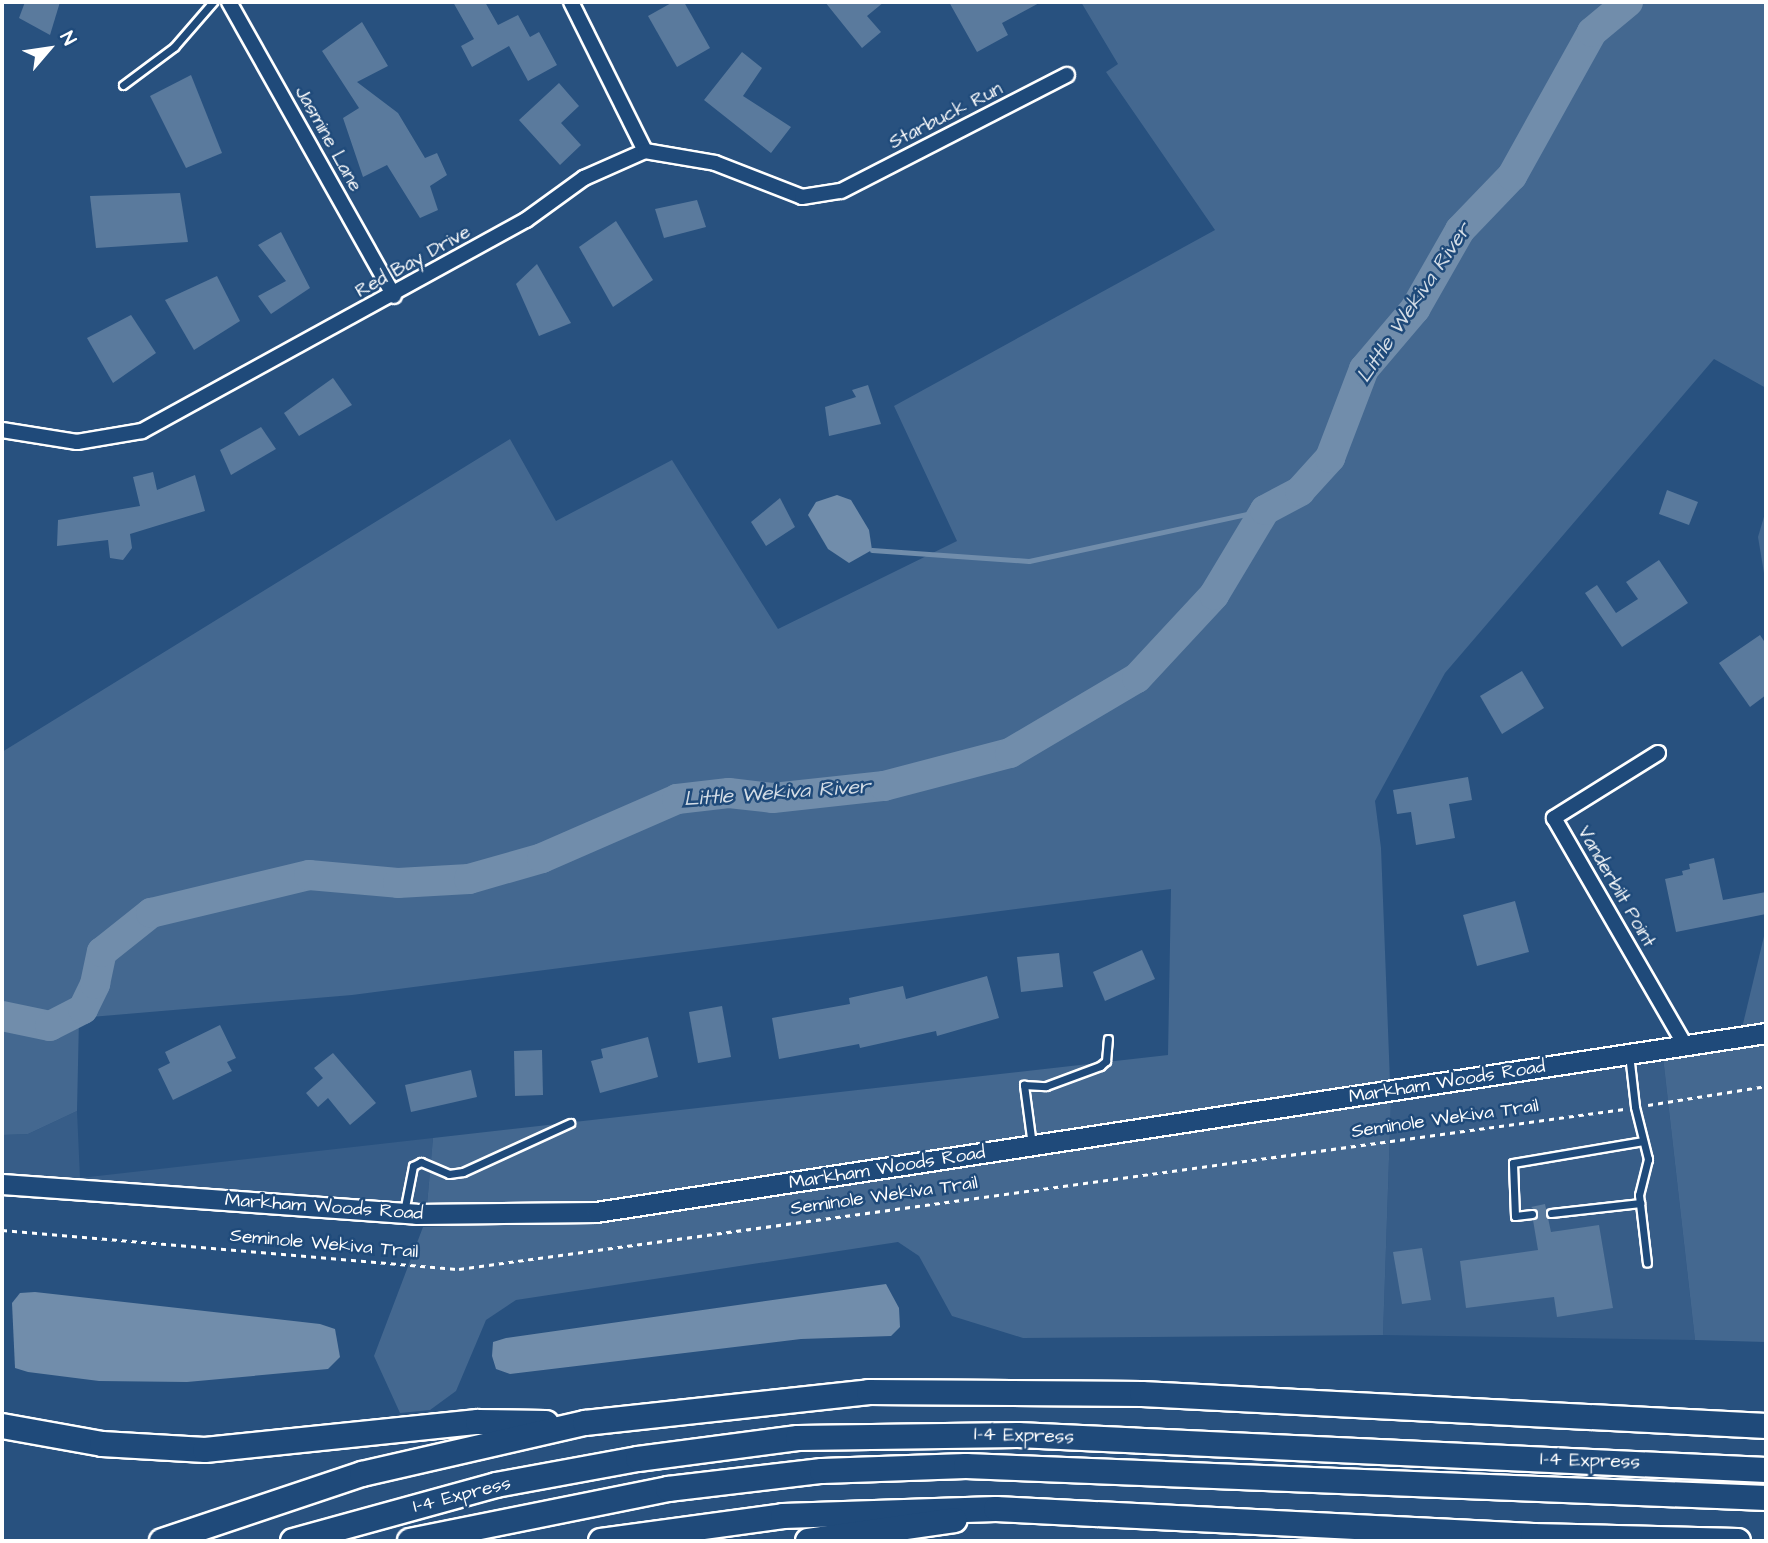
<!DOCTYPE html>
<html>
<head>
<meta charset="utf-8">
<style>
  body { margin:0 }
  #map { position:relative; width:1768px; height:1543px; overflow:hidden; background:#28517f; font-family:"Architects Daughter",sans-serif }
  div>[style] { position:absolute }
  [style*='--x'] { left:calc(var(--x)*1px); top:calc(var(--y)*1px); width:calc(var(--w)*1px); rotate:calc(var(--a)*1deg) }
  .built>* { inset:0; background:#375d88 }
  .green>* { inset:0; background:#446890 }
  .water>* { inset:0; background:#718dab }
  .stream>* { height:5px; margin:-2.5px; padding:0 2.5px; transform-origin:2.5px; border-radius:2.5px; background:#718dab }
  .river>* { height:30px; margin:-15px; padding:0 15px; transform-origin:15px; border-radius:15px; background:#718dab }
  .building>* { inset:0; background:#5a7a9d }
  .path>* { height:2.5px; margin-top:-1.25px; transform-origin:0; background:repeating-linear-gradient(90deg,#fff 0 5px,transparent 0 10px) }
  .roads { filter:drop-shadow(2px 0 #fff) drop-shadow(-2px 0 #fff) drop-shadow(0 2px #fff) drop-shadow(0 -2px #fff) }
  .lane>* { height:7px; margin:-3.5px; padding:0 3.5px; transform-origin:3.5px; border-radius:3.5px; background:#1f4a7a }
  .street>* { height:14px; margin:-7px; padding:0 7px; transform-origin:7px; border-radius:7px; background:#1f4a7a }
  .secondary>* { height:19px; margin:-9.5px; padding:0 9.5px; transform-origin:9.5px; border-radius:9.5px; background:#1f4a7a }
  .highway>* { height:24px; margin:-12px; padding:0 12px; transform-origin:12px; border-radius:12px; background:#1f4a7a }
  span { translate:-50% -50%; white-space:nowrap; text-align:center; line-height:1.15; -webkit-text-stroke:5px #1f4a7a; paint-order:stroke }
  .street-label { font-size:19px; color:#fff }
  .water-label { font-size:21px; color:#d4dde6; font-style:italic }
  .frame { position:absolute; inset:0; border:4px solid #fff; pointer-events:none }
  .north { position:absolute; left:14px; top:14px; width:70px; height:70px; -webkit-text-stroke:5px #1f4a7a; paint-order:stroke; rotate:61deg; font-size:19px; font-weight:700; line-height:28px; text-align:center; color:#fff }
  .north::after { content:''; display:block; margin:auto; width:24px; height:32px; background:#fff; clip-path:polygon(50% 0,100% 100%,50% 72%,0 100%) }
</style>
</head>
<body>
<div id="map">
  <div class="built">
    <div style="clip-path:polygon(1663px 1057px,1695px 1340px,1383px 1335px,1391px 1100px)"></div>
    <div style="clip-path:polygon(77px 1111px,80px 1178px,433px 1138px,427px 1205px,2px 1176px,2px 1135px,28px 1134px)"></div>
  </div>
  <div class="green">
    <div style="clip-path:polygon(1081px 2px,1766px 2px,1766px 388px,1714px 359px,1445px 673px,1375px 801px,1381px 848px,1390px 1082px,596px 1203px,427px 1205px,433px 1138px,1168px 1055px,1171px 889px,352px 995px,79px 1018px,77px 1111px,28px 1134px,2px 1135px,2px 752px,510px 439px,556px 521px,672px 460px,778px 629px,957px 541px,894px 406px,1215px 230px,1106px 72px,1118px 64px)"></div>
    <div style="clip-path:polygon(1766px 510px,1766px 585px,1758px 537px)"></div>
    <div style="clip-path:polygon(1766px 928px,1766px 1024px,1742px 1028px)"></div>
    <div style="clip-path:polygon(1766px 1042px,1766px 1342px,1695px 1340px,1663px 1057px)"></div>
    <div style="clip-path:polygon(1391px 1100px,1383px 1335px,1023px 1338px,952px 1316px,919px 1256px,898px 1242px,516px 1300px,486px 1320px,456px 1391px,430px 1410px,400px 1413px,374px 1356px,423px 1227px,597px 1221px)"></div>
  </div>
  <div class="water">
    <div style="clip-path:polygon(837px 495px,851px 500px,869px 530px,872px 550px,849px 563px,828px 549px,808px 515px,816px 502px)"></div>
    <div style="clip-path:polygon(886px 1284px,899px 1308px,900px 1327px,891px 1336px,801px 1339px,510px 1374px,496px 1369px,492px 1356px,493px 1342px,506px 1338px)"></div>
    <div style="clip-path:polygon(35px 1292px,320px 1324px,335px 1329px,340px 1357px,328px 1369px,187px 1382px,99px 1381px,28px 1372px,15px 1368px,12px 1303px,20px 1293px)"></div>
  </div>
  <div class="stream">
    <div style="--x:872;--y:550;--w:157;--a:4"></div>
    <div style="--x:1029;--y:561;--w:241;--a:-12.2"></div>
  </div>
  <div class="river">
    <div style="--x:2;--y:1016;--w:49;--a:11.8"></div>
    <div style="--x:50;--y:1026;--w:37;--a:-27"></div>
    <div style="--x:83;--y:1009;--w:28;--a:-64"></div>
    <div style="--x:95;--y:984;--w:33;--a:-78"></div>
    <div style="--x:102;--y:952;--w:63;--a:-38.5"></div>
    <div style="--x:151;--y:913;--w:163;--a:-13.5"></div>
    <div style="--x:309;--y:875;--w:89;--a:5.1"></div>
    <div style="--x:398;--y:883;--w:71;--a:-3.2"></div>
    <div style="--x:469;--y:879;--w:76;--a:-16"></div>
    <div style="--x:542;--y:858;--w:147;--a:-23.6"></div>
    <div style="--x:677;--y:799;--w:52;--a:-6.6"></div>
    <div style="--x:729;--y:793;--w:44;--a:6.5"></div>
    <div style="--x:773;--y:798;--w:112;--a:-6.2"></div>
    <div style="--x:884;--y:786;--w:130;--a:-14.7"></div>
    <div style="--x:1010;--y:753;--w:147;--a:-30.6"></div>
    <div style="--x:1137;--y:678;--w:113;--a:-47.1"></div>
    <div style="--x:1214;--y:595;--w:99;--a:-59"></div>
    <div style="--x:1265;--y:510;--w:40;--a:-28"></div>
    <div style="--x:1300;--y:491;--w:45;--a:-47.7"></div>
    <div style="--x:1330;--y:458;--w:95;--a:-69.1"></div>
    <div style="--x:1364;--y:369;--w:79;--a:-49.6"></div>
    <div style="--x:1415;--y:309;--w:91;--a:-60.3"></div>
    <div style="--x:1460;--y:230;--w:75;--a:-46.1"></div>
    <div style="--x:1512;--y:176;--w:165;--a:-60.9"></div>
    <div style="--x:1592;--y:32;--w:47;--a:-39.8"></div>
  </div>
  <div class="building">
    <div style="clip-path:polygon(25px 2px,60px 2px,50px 35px,19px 18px)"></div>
    <div style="clip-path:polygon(453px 2px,485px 2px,498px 25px,518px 15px,530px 37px,539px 32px,557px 65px,528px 81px,509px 46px,472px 67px,461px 46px,474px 39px)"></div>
    <div style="clip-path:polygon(673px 2px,684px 2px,710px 48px,677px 67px,648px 16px)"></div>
    <div style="clip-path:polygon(825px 2px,884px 2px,867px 16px,881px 32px,862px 48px)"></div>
    <div style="clip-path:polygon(949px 2px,1041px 2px,1002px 23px,1008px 35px,977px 52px)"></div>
    <div style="clip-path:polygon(362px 22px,388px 66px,357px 82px,398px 113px,425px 158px,437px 153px,447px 175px,430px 186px,438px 210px,420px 218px,387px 165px,363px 177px,343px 118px,359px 108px,322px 51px)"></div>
    <div style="clip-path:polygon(742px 52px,762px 68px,743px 96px,791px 127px,771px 153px,704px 100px)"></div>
    <div style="clip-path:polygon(191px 75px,222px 153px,186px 168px,150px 96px)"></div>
    <div style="clip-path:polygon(559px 83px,579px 106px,561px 123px,581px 145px,560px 165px,519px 120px)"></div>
    <div style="clip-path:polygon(180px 193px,188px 242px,96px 248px,90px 196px)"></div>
    <div style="clip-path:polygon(697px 200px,706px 227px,664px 238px,655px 209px)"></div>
    <div style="clip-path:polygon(616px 221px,653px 280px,613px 307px,579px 247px)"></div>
    <div style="clip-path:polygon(281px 232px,310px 288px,271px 314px,258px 296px,286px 281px,258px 245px)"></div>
    <div style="clip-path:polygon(537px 264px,571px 323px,539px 336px,516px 284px)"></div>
    <div style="clip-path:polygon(217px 276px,240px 321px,194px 350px,165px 300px)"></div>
    <div style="clip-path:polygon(131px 315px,156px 353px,113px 383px,87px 338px)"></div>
    <div style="clip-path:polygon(333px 378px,352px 405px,299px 436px,284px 413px)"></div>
    <div style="clip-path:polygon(868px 385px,881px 424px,829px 436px,825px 407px,856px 397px,852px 390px)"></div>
    <div style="clip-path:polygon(261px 427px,276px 449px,231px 475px,220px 450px)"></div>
    <div style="clip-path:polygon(153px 472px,157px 490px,195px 475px,205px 511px,130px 534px,132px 548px,123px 560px,110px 558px,108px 540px,57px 546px,58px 520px,140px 506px,133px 477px)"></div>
    <div style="clip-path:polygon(1667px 490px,1698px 502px,1689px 525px,1659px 514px)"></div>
    <div style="clip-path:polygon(780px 498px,795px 527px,766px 546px,751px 522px)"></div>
    <div style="clip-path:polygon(1659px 560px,1688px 603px,1622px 647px,1585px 593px,1597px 585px,1616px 613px,1638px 599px,1626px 582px)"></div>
    <div style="clip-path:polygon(1760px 635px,1766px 644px,1766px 695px,1750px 707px,1719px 663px)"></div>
    <div style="clip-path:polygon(1522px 671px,1544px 708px,1502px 734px,1480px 696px)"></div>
    <div style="clip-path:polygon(1468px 777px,1472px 800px,1449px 804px,1455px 838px,1416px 845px,1411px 812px,1397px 814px,1393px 790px)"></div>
    <div style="clip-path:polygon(1714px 858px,1723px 900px,1766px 892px,1766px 914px,1676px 932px,1665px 879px,1683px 875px,1682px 871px,1690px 869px,1689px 864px)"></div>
    <div style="clip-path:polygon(1515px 901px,1529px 952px,1477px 966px,1463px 915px)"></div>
    <div style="clip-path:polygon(1142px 950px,1155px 979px,1105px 1001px,1093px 972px)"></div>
    <div style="clip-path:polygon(1059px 953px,1063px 987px,1021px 992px,1017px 957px)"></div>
    <div style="clip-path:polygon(987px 976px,999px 1018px,937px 1036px,936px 1031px,860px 1048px,859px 1044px,779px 1059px,772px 1018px,850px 1004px,849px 998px,903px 986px,906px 999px)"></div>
    <div style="clip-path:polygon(722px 1006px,731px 1057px,698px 1063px,689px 1012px)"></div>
    <div style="clip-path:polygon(220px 1025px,236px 1058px,227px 1062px,232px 1071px,173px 1100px,158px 1069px,170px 1063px,165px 1052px)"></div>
    <div style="clip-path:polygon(648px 1037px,658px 1077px,600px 1093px,591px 1061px,603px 1058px,601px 1049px)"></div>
    <div style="clip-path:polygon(542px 1050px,543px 1095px,515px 1096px,514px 1051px)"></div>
    <div style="clip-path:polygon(333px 1053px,376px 1103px,350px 1125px,328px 1098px,318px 1107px,306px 1093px,323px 1078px,314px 1068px)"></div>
    <div style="clip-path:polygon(471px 1070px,477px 1097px,411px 1112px,405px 1085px)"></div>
    <div style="clip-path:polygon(1545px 1204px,1551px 1232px,1599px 1225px,1613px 1308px,1557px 1317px,1554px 1297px,1466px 1308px,1460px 1261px,1538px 1250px,1533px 1220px,1538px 1213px,1531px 1207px)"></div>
    <div style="clip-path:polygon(1422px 1248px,1431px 1300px,1402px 1304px,1393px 1252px)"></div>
  </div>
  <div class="path">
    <div style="--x:1648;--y:1105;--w:120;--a:-9.1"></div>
    <div style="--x:2;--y:1230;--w:459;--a:4.9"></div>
    <div style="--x:459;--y:1269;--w:1176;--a:-7.82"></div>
  </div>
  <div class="roads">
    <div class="lane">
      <div style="--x:123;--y:85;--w:64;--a:-36.7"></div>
      <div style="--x:174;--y:47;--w:60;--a:-49.1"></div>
      <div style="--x:1629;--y:1054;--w:53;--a:83.5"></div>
      <div style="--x:1635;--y:1107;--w:54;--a:76"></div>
      <div style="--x:1648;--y:1159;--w:37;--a:104"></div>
      <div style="--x:1639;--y:1195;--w:68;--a:83.3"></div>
      <div style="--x:1032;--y:1145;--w:61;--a:-97.6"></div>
      <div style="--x:1024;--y:1085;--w:22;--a:3"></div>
      <div style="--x:1046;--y:1086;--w:58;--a:-20.3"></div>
      <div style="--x:1100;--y:1066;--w:8;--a:-40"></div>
      <div style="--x:1106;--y:1061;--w:22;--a:-85"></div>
      <div style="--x:404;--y:1212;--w:47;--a:-78.9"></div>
      <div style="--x:413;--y:1166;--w:9;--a:-27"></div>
      <div style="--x:421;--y:1162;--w:30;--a:23"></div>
      <div style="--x:449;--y:1174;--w:14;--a:-8"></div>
      <div style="--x:463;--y:1172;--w:118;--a:-24.6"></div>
      <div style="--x:1551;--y:1213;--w:90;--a:-6.4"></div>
      <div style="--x:1532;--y:1214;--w:17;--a:173"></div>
      <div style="--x:1515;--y:1216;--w:53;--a:-92.2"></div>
      <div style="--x:1513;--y:1163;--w:132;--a:-9.6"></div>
    </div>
    <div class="street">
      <div style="--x:229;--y:2;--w:337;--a:60.7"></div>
      <div style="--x:571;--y:2;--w:166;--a:63.6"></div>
      <div style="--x:2;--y:430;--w:76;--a:9.1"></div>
      <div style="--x:77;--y:442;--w:66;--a:-9.6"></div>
      <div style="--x:142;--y:431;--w:438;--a:-28.8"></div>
      <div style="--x:526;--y:220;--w:72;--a:-35.9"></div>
      <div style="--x:584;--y:178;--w:67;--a:-23.9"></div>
      <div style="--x:645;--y:151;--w:71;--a:9.7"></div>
      <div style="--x:715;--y:163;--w:93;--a:21.3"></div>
      <div style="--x:802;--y:197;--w:39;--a:-9"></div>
      <div style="--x:841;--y:191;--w:254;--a:-27.2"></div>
      <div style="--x:1658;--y:753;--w:123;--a:148"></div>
      <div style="--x:1554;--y:818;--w:262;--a:60"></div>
    </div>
    <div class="secondary">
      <div style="--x:2;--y:1184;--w:415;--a:4.1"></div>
      <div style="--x:416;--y:1214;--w:180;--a:-0.6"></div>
      <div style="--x:596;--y:1212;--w:1184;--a:-8.7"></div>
    </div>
    <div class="highway">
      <div style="--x:2;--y:1426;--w:102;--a:10.2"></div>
      <div style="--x:102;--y:1444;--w:103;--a:3.3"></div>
      <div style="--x:205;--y:1450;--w:274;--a:-5.9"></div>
      <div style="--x:478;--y:1422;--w:68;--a:0.8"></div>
      <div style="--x:162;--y:1541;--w:211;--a:-18.5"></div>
      <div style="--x:362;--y:1474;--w:229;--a:-12.9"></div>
      <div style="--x:585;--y:1423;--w:286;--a:-6.2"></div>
      <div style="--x:869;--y:1392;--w:273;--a:0.4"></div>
      <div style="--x:1142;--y:1394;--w:625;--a:2.94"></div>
      <div style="--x:293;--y:1541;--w:211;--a:-15.4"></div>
      <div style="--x:496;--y:1485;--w:144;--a:-10.4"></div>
      <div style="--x:638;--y:1459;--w:161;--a:-7.5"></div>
      <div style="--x:798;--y:1438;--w:220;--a:-0.8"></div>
      <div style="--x:1018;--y:1435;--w:749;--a:2.68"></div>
      <div style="--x:410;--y:1541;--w:263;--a:-11.4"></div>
      <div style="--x:668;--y:1489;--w:155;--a:-6.7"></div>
      <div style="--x:822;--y:1471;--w:144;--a:-2"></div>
      <div style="--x:966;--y:1466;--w:801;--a:2.29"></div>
      <div style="--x:601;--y:1541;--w:184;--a:-7.8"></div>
      <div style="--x:783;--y:1516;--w:213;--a:-1.9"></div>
      <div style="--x:996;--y:1509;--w:538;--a:2.88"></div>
      <div style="--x:1533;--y:1536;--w:205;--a:1.4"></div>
      <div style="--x:808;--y:1541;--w:148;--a:-8.1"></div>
    </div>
  </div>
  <div class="street-label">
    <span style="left:946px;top:116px;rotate:-27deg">Starbuck Run</span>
    <span style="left:328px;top:139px;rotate:61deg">Jasmine Lane</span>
    <span style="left:413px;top:262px;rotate:-29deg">Red Bay Drive</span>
    <span style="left:1616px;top:887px;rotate:60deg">Vanderbilt Point</span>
    <span style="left:1447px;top:1082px;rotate:-9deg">Markham Woods Road</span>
    <span style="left:1445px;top:1119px;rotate:-8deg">Seminole Wekiva Trail</span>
    <span style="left:887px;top:1168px;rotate:-9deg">Markham Woods Road</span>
    <span style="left:884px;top:1196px;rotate:-8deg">Seminole Wekiva Trail</span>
    <span style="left:324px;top:1207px;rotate:4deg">Markham Woods Road</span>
    <span style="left:324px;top:1244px;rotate:5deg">Seminole Wekiva Trail</span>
    <span style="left:1024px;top:1436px;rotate:2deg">I-4 Express</span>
    <span style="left:1590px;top:1461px;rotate:2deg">I-4 Express</span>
    <span style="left:462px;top:1495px;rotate:-14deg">I-4 Express</span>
  </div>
  <div class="water-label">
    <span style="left:1414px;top:303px;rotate:-56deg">Little Wekiva River</span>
    <span style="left:777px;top:793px;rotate:-4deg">Little Wekiva River</span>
  </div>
  <div class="frame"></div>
  <div class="north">N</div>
</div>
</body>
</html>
